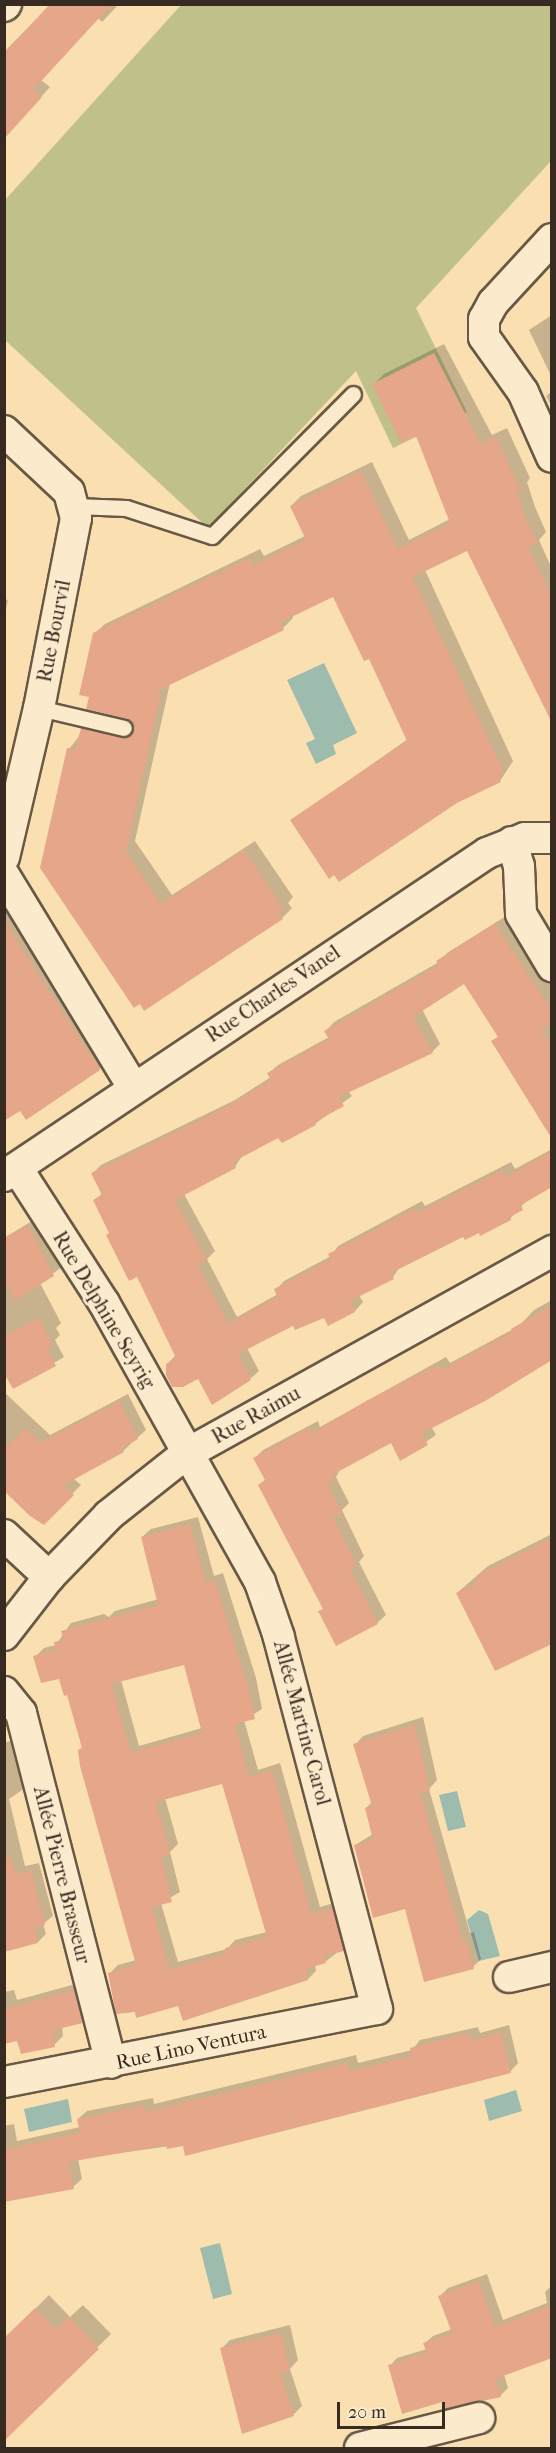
<!DOCTYPE html>
<html>
<head>
<meta charset="utf-8">
<style>
  body { margin:0 }
  #map { position:relative; width:556px; height:2453px; overflow:hidden; background:#fadfb1; font-family:"IM FELL French Canon",serif }
  div>[style] { position:absolute }
  [style*='--x'] { left:calc(var(--x)*1px); top:calc(var(--y)*1px); width:calc(var(--w)*1px); rotate:calc(var(--a)*1deg) }
  .green>* { inset:0; background:#c0c18a }
  .water>* { inset:0; background:#9ebcae }
  .shadow>* { inset:0; background:#0003 }
  .building>* { inset:0; background:#e6a68a }
  .roads { filter:drop-shadow(2px 0 #685845) drop-shadow(-2px 0 #685845) drop-shadow(0 2px #685845) drop-shadow(0 -2px #685845) }
  .lane>* { height:15px; margin:-7.5px; padding:0 7.5px; transform-origin:7.5px; border-radius:7.5px; background:#fceacc }
  .street>* { height:30px; margin:-15px; padding:0 15px; transform-origin:15px; border-radius:15px; background:#fceacc }
  span { translate:-50% -50%; white-space:nowrap; text-align:center; line-height:1.15; -webkit-text-stroke:5px #fceacc; paint-order:stroke }
  .street-label { font-size:20px; color:#372b21 }
  .frame { position:absolute; inset:0; border:6px solid #372b21; pointer-events:none }
  .scale { position:absolute; left:337px; top:2402px; width:108px; height:27px; box-sizing:border-box; border:3px solid #372b21; border-top:0; padding-left:8px; font-size:18px; line-height:21px; white-space:nowrap; color:#372b21; -webkit-text-stroke:4px #fceacc; paint-order:stroke }
</style>
</head>
<body>
<div id="map">
  <div class="green">
    <div style="clip-path:polygon(181px 5px,551px 5px,551px 161px,416px 308px,467px 412px,393px 448px,356px 371px,208px 528px,5px 340px,5px 200px)"></div>
  </div>
  <div class="water">
    <div style="clip-path:polygon(324px 663px,357px 733px,333px 745px,336px 754px,316px 764px,306px 743px,315px 739px,287px 680px)"></div>
    <div style="clip-path:polygon(457px 1791px,466px 1827px,448px 1831px,439px 1795px)"></div>
    <div style="clip-path:polygon(479px 1910px,488px 1914px,500px 1956px,479px 1961px,467px 1920px)"></div>
    <div style="clip-path:polygon(516px 2090px,522px 2111px,489px 2121px,484px 2100px)"></div>
    <div style="clip-path:polygon(68px 2099px,72px 2122px,29px 2132px,24px 2109px)"></div>
    <div style="clip-path:polygon(220px 2243px,232px 2294px,213px 2299px,200px 2248px)"></div>
  </div>
  <div class="shadow">
    <div style="clip-path:polygon(51px 4px,119px 4px,102px 22px,98px 18px,41px 80px,50px 87px,4px 138px,4px 52px)"></div>
    <div style="clip-path:polygon(552px 315px,552px 378px,529px 330px)"></div>
    <div style="clip-path:polygon(444px 344px,492px 435px,507px 428px,530px 478px,527px 482px,535px 507px,546px 532px,539px 540px,552px 569px,552px 719px,468px 549px,425px 570px,513px 761px,500px 781px,292px 820px,408px 739px,370px 657px,334px 595px,292px 615px,293px 618px,283px 628px,170px 683px,135px 841px,172px 895px,255px 841px,293px 897px,288px 903px,292px 908px,282px 918px,144px 1009px,69px 749px,93px 719px,134px 728px,128px 717px,91px 695px,94px 634px,105px 624px,260px 549px,264px 556px,305px 536px,291px 506px,301px 496px,372px 462px,409px 540px,450px 519px,416px 434px,374px 384px,384px 374px)"></div>
    <div style="clip-path:polygon(552px 391px,552px 407px,546px 396px)"></div>
    <div style="clip-path:polygon(4px 599px,8px 600px,4px 618px)"></div>
    <div style="clip-path:polygon(4px 893px,114px 1055px,99px 1069px,4px 1119px)"></div>
    <div style="clip-path:polygon(506px 916px,532px 956px,552px 970px,552px 1136px,493px 1042px,499px 1036px,465px 982px,422px 1009px,440px 1044px,432px 1052px,348px 1091px,352px 1096px,315px 1124px,279px 1136px,242px 1156px,235px 1167px,184px 1194px,215px 1251px,207px 1259px,237px 1317px,278px 1294px,276px 1290px,284px 1281px,331px 1256px,338px 1246px,422px 1201px,425px 1206px,511px 1162px,515px 1169px,552px 1149px,552px 1186px,529px 1198px,510px 1219px,463px 1235px,400px 1267px,393px 1277px,359px 1295px,363px 1302px,355px 1311px,329px 1324px,325px 1317px,294px 1323px,247px 1348px,259px 1371px,250px 1379px,198px 1377px,167px 1364px,176px 1355px,138px 1275px,95px 1201px,102px 1193px,92px 1174px,101px 1165px,235px 1100px,271px 1077px,269px 1073px,278px 1065px,329px 1037px,326px 1031px,334px 1022px,439px 962px,447px 953px)"></div>
    <div style="clip-path:polygon(37px 1218px,62px 1267px,40px 1283px,61px 1323px,56px 1328px,60px 1335px,55px 1340px,64px 1357px,14px 1387px,4px 1370px,4px 1238px)"></div>
    <div style="clip-path:polygon(552px 1300px,552px 1358px,431px 1426px,436px 1435px,401px 1459px,391px 1441px,341px 1468px,336px 1477px,349px 1503px,342px 1510px,364px 1556px,359px 1562px,386px 1615px,377px 1623px,320px 1612px,324px 1608px,255px 1458px,263px 1450px,318px 1421px,320px 1427px,446px 1357px,450px 1363px,519px 1326px,534px 1310px)"></div>
    <div style="clip-path:polygon(4px 1392px,50px 1435px,128px 1394px,146px 1430px,123px 1451px,73px 1478px,81px 1485px,43px 1523px,4px 1473px)"></div>
    <div style="clip-path:polygon(evenodd,198px 1517px,214px 1576px,223px 1573px,256px 1678px,262px 1709px,244px 1720px,258px 1770px,280px 1763px,320px 1907px,341px 1901px,352px 1941px,325px 1962px,315px 1965px,316px 1971px,308px 1979px,184px 2019px,179px 2005px,110px 1973px,118px 1965px,136px 1960px,79px 1751px,83px 1746px,68px 1694px,60px 1677px,35px 1657px,44px 1648px,56px 1645px,71px 1623px,104px 1614px,109px 1617px,115px 1611px,159px 1599px,142px 1537px,151px 1529px,198px 1517px,185px 1663px,202px 1728px,139px 1746px,121px 1680px,185px 1663px,198px 1517px,223px 1782px,267px 1932px,235px 1940px,227px 1949px,178px 1962px,161px 1903px,180px 1892px,170px 1852px,178px 1844px,165px 1798px,223px 1782px)"></div>
    <div style="clip-path:polygon(552px 1534px,552px 1632px,457px 1593px,488px 1566px)"></div>
    <div style="clip-path:polygon(423px 1717px,437px 1780px,429px 1789px,470px 1933px,474px 1932px,481px 1959px,473px 1967px,406px 1907px,355px 1845px,373px 1834px,366px 1808px,372px 1802px,355px 1745px,363px 1736px)"></div>
    <div style="clip-path:polygon(13px 1740px,25px 1788px,9px 1799px,25px 1866px,39px 1863px,53px 1916px,43px 1924px,46px 1934px,38px 1942px,4px 1951px,4px 1743px)"></div>
    <div style="clip-path:polygon(83px 1982px,91px 2013px,82px 2021px,62px 2026px,63px 2036px,54px 2045px,18px 2039px,4px 2043px,4px 1992px,14px 1990px,17px 2000px)"></div>
    <div style="clip-path:polygon(509px 2025px,518px 2063px,510px 2072px,184px 2144px,78px 2159px,82px 2179px,73px 2187px,4px 2200px,4px 2126px,14px 2124px,17px 2141px,80px 2127px,78px 2119px,87px 2111px,153px 2098px,154px 2104px,356px 2055px,358px 2063px,412px 2050px,420px 2040px,478px 2027px,480px 2033px)"></div>
    <div style="clip-path:polygon(487px 2274px,503px 2320px,547px 2303px,545px 2292px,552px 2285px,552px 2357px,504px 2374px,508px 2388px,500px 2396px,443px 2400px,390px 2366px,397px 2358px,427px 2349px,425px 2343px,433px 2336px,452px 2329px,440px 2296px,448px 2288px)"></div>
    <div style="clip-path:polygon(49px 2295px,70px 2317px,83px 2305px,111px 2334px,4px 2439px,4px 2340px)"></div>
    <div style="clip-path:polygon(290px 2325px,298px 2360px,290px 2369px,302px 2406px,293px 2415px,221px 2349px,230px 2340px)"></div>
  </div>
  <div class="building">
    <div style="clip-path:polygon(50px 4px,112px 4px,33px 90px,42px 97px,4px 139px,4px 54px)"></div>
    <div style="clip-path:polygon(434px 353px,481px 444px,496px 437px,521px 490px,517px 492px,525px 518px,537px 543px,528px 547px,552px 598px,552px 723px,467px 551px,413px 577px,504px 772px,498px 776px,501px 782px,457px 803px,339px 882px,334px 875px,329px 879px,290px 820px,407px 741px,369px 659px,364px 661px,333px 597px,281px 622px,284px 630px,157px 691px,161px 692px,126px 852px,161px 904px,244px 850px,284px 909px,278px 913px,283px 919px,204px 971px,144px 1011px,140px 1004px,134px 1008px,40px 868px,67px 748px,75px 750px,81px 728px,122px 738px,133px 731px,127px 719px,86px 709px,89px 697px,79px 695px,93px 633px,250px 558px,253px 565px,306px 540px,290px 506px,361px 471px,398px 549px,450px 523px,416px 436px,401px 443px,372px 384px)"></div>
    <div style="clip-path:polygon(4px 921px,100px 1070px,26px 1120px,20px 1111px,4px 1121px)"></div>
    <div style="clip-path:polygon(495px 924px,552px 1011px,552px 1022px,541px 1029px,552px 1045px,552px 1139px,491px 1041px,498px 1037px,464px 984px,413px 1017px,433px 1053px,339px 1097px,344px 1106px,315px 1122px,316px 1125px,282px 1143px,278px 1138px,233px 1162px,236px 1168px,175px 1200px,207px 1261px,197px 1264px,228px 1324px,277px 1297px,274px 1289px,331px 1259px,328px 1254px,374px 1230px,414px 1209px,417px 1213px,502px 1170px,506px 1177px,552px 1151px,552px 1187px,521px 1205px,523px 1210px,510px 1217px,511px 1220px,480px 1236px,479px 1233px,465px 1240px,463px 1237px,391px 1273px,394px 1279px,350px 1301px,355px 1312px,328px 1326px,324px 1318px,295px 1330px,293px 1326px,238px 1354px,251px 1380px,212px 1405px,198px 1379px,183px 1387px,172px 1387px,166px 1375px,166px 1364px,176px 1358px,137px 1277px,129px 1281px,106px 1235px,109px 1233px,93px 1200px,102px 1195px,91px 1173px,225px 1108px,271px 1080px,267px 1073px,329px 1039px,324px 1031px,439px 965px,436px 961px)"></div>
    <div style="clip-path:polygon(28px 1225px,54px 1276px,15px 1300px,4px 1281px,4px 1238px)"></div>
    <div style="clip-path:polygon(552px 1305px,552px 1360px,485px 1401px,422px 1433px,428px 1445px,400px 1461px,391px 1443px,332px 1475px,335px 1480px,327px 1484px,342px 1513px,333px 1517px,357px 1566px,350px 1569px,378px 1624px,336px 1646px,318px 1611px,323px 1609px,258px 1485px,265px 1480px,253px 1458px,309px 1428px,312px 1434px,368px 1400px,437px 1365px,441px 1370px,512px 1332px,511px 1329px)"></div>
    <div style="clip-path:polygon(39px 1318px,52px 1345px,47px 1349px,56px 1366px,13px 1389px,4px 1373px,4px 1336px)"></div>
    <div style="clip-path:polygon(119px 1401px,138px 1439px,121px 1448px,124px 1452px,64px 1485px,74px 1495px,44px 1525px,30px 1516px,4px 1491px,4px 1450px,25px 1428px,41px 1443px)"></div>
    <div style="clip-path:polygon(evenodd,190px 1524px,206px 1583px,215px 1581px,248px 1687px,255px 1719px,235px 1724px,249px 1777px,272px 1770px,311px 1914px,333px 1909px,344px 1951px,324px 1956px,326px 1963px,306px 1969px,308px 1980px,183px 2021px,178px 2006px,136px 2018px,135px 2012px,116px 2014px,108px 1973px,136px 1965px,80px 1766px,78px 1750px,82px 1748px,67px 1695px,64px 1696px,59px 1679px,41px 1683px,33px 1656px,56px 1650px,54px 1642px,64px 1640px,61px 1631px,158px 1605px,141px 1537px,190px 1524px,184px 1665px,202px 1733px,131px 1753px,111px 1684px,184px 1665px,190px 1524px,222px 1784px,267px 1937px,225px 1948px,226px 1954px,169px 1970px,152px 1907px,172px 1902px,161px 1857px,170px 1854px,156px 1802px,222px 1784px)"></div>
    <div style="clip-path:polygon(552px 1538px,552px 1644px,495px 1671px,456px 1593px,478px 1582px,476px 1576px)"></div>
    <div style="clip-path:polygon(415px 1725px,430px 1790px,420px 1793px,462px 1940px,466px 1939px,474px 1969px,424px 1982px,405px 1909px,373px 1918px,354px 1845px,373px 1840px,365px 1808px,372px 1806px,353px 1744px)"></div>
    <div style="clip-path:polygon(11px 1857px,16px 1874px,31px 1870px,45px 1925px,34px 1929px,38px 1943px,4px 1952px,4px 1858px)"></div>
    <div style="clip-path:polygon(74px 1990px,83px 2023px,54px 2030px,55px 2047px,21px 2054px,17px 2041px,4px 2044px,4px 2009px)"></div>
    <div style="clip-path:polygon(501px 2033px,511px 2073px,185px 2156px,183px 2146px,167px 2149px,166px 2145px,69px 2162px,74px 2189px,4px 2202px,4px 2150px,80px 2133px,77px 2119px,144px 2106px,146px 2112px,348px 2063px,350px 2071px,412px 2056px,410px 2048px,457px 2036px,469px 2034px,472px 2040px)"></div>
    <div style="clip-path:polygon(479px 2281px,495px 2327px,552px 2305px,552px 2358px,495px 2379px,501px 2397px,445px 2409px,442px 2402px,402px 2414px,388px 2365px,427px 2353px,423px 2343px,452px 2333px,438px 2296px)"></div>
    <div style="clip-path:polygon(35px 2308px,56px 2329px,69px 2317px,99px 2349px,4px 2441px,4px 2338px)"></div>
    <div style="clip-path:polygon(281px 2333px,290px 2370px,280px 2373px,294px 2416px,242px 2434px,220px 2348px)"></div>
  </div>
  <div class="roads">
    <div class="lane">
      <div style="--x:75;--y:506;--w:51;--a:2.2"></div>
      <div style="--x:126;--y:508;--w:90;--a:18"></div>
      <div style="--x:212;--y:536;--w:200;--a:-45.2"></div>
      <div style="--x:39;--y:708;--w:87;--a:13.2"></div>
    </div>
    <div class="street">
      <div style="--x:4;--y:6;--w:3;--a:-45"></div>
      <div style="--x:552;--y:239;--w:87;--a:132.7"></div>
      <div style="--x:493;--y:303;--w:18;--a:119"></div>
      <div style="--x:484;--y:319;--w:18;--a:90"></div>
      <div style="--x:484;--y:337;--w:67;--a:54.7"></div>
      <div style="--x:523;--y:392;--w:71;--a:66"></div>
      <div style="--x:4;--y:431;--w:89;--a:43.2"></div>
      <div style="--x:69;--y:492;--w:27;--a:75"></div>
      <div style="--x:76;--y:518;--w:194;--a:101"></div>
      <div style="--x:39;--y:708;--w:153;--a:103.2"></div>
      <div style="--x:512;--y:842;--w:25;--a:74"></div>
      <div style="--x:519;--y:866;--w:48;--a:87.6"></div>
      <div style="--x:521;--y:914;--w:61;--a:59.2"></div>
      <div style="--x:4;--y:875;--w:248;--a:58.7"></div>
      <div style="--x:4;--y:1176;--w:581;--a:-33.77"></div>
      <div style="--x:487;--y:853;--w:41;--a:-21.5"></div>
      <div style="--x:525;--y:838;--w:27;--a:0"></div>
      <div style="--x:4;--y:1535;--w:62;--a:43"></div>
      <div style="--x:4;--y:1635;--w:73;--a:-52.2"></div>
      <div style="--x:49;--y:1577;--w:86;--a:-45.9"></div>
      <div style="--x:109;--y:1515;--w:98;--a:-38.4"></div>
      <div style="--x:186;--y:1454;--w:419;--a:-29"></div>
      <div style="--x:4;--y:1692;--w:27;--a:51"></div>
      <div style="--x:21;--y:1713;--w:361;--a:75.6"></div>
      <div style="--x:509;--y:1977;--w:44;--a:-13.1"></div>
      <div style="--x:4;--y:2082;--w:380;--a:-11.1"></div>
      <div style="--x:377;--y:2009;--w:385;--a:-104.8"></div>
      <div style="--x:279;--y:1637;--w:58;--a:-109.1"></div>
      <div style="--x:260;--y:1582;--w:320;--a:-119.2"></div>
      <div style="--x:104;--y:1303;--w:161;--a:-122.8"></div>
      <div style="--x:360;--y:2448;--w:123;--a:-14.1"></div>
    </div>
  </div>
  <div class="street-label">
    <span style="left:54px;top:631px;rotate:-79deg">Rue Bourvil</span>
    <span style="left:273px;top:994px;rotate:-34deg">Rue Charles Vanel</span>
    <span style="left:104px;top:1310px;rotate:59deg">Rue Delphine Seyrig</span>
    <span style="left:256px;top:1415px;rotate:-29deg">Rue Raimu</span>
    <span style="left:302px;top:1723px;rotate:75deg">Allée Martine Carol</span>
    <span style="left:62px;top:1875px;rotate:76deg">Allée Pierre Brasseur</span>
    <span style="left:191px;top:2047px;rotate:-12deg">Rue Lino Ventura</span>
  </div>
  <div class="frame"></div>
  <div class="scale">20 m</div>
</div>
</body>
</html>
